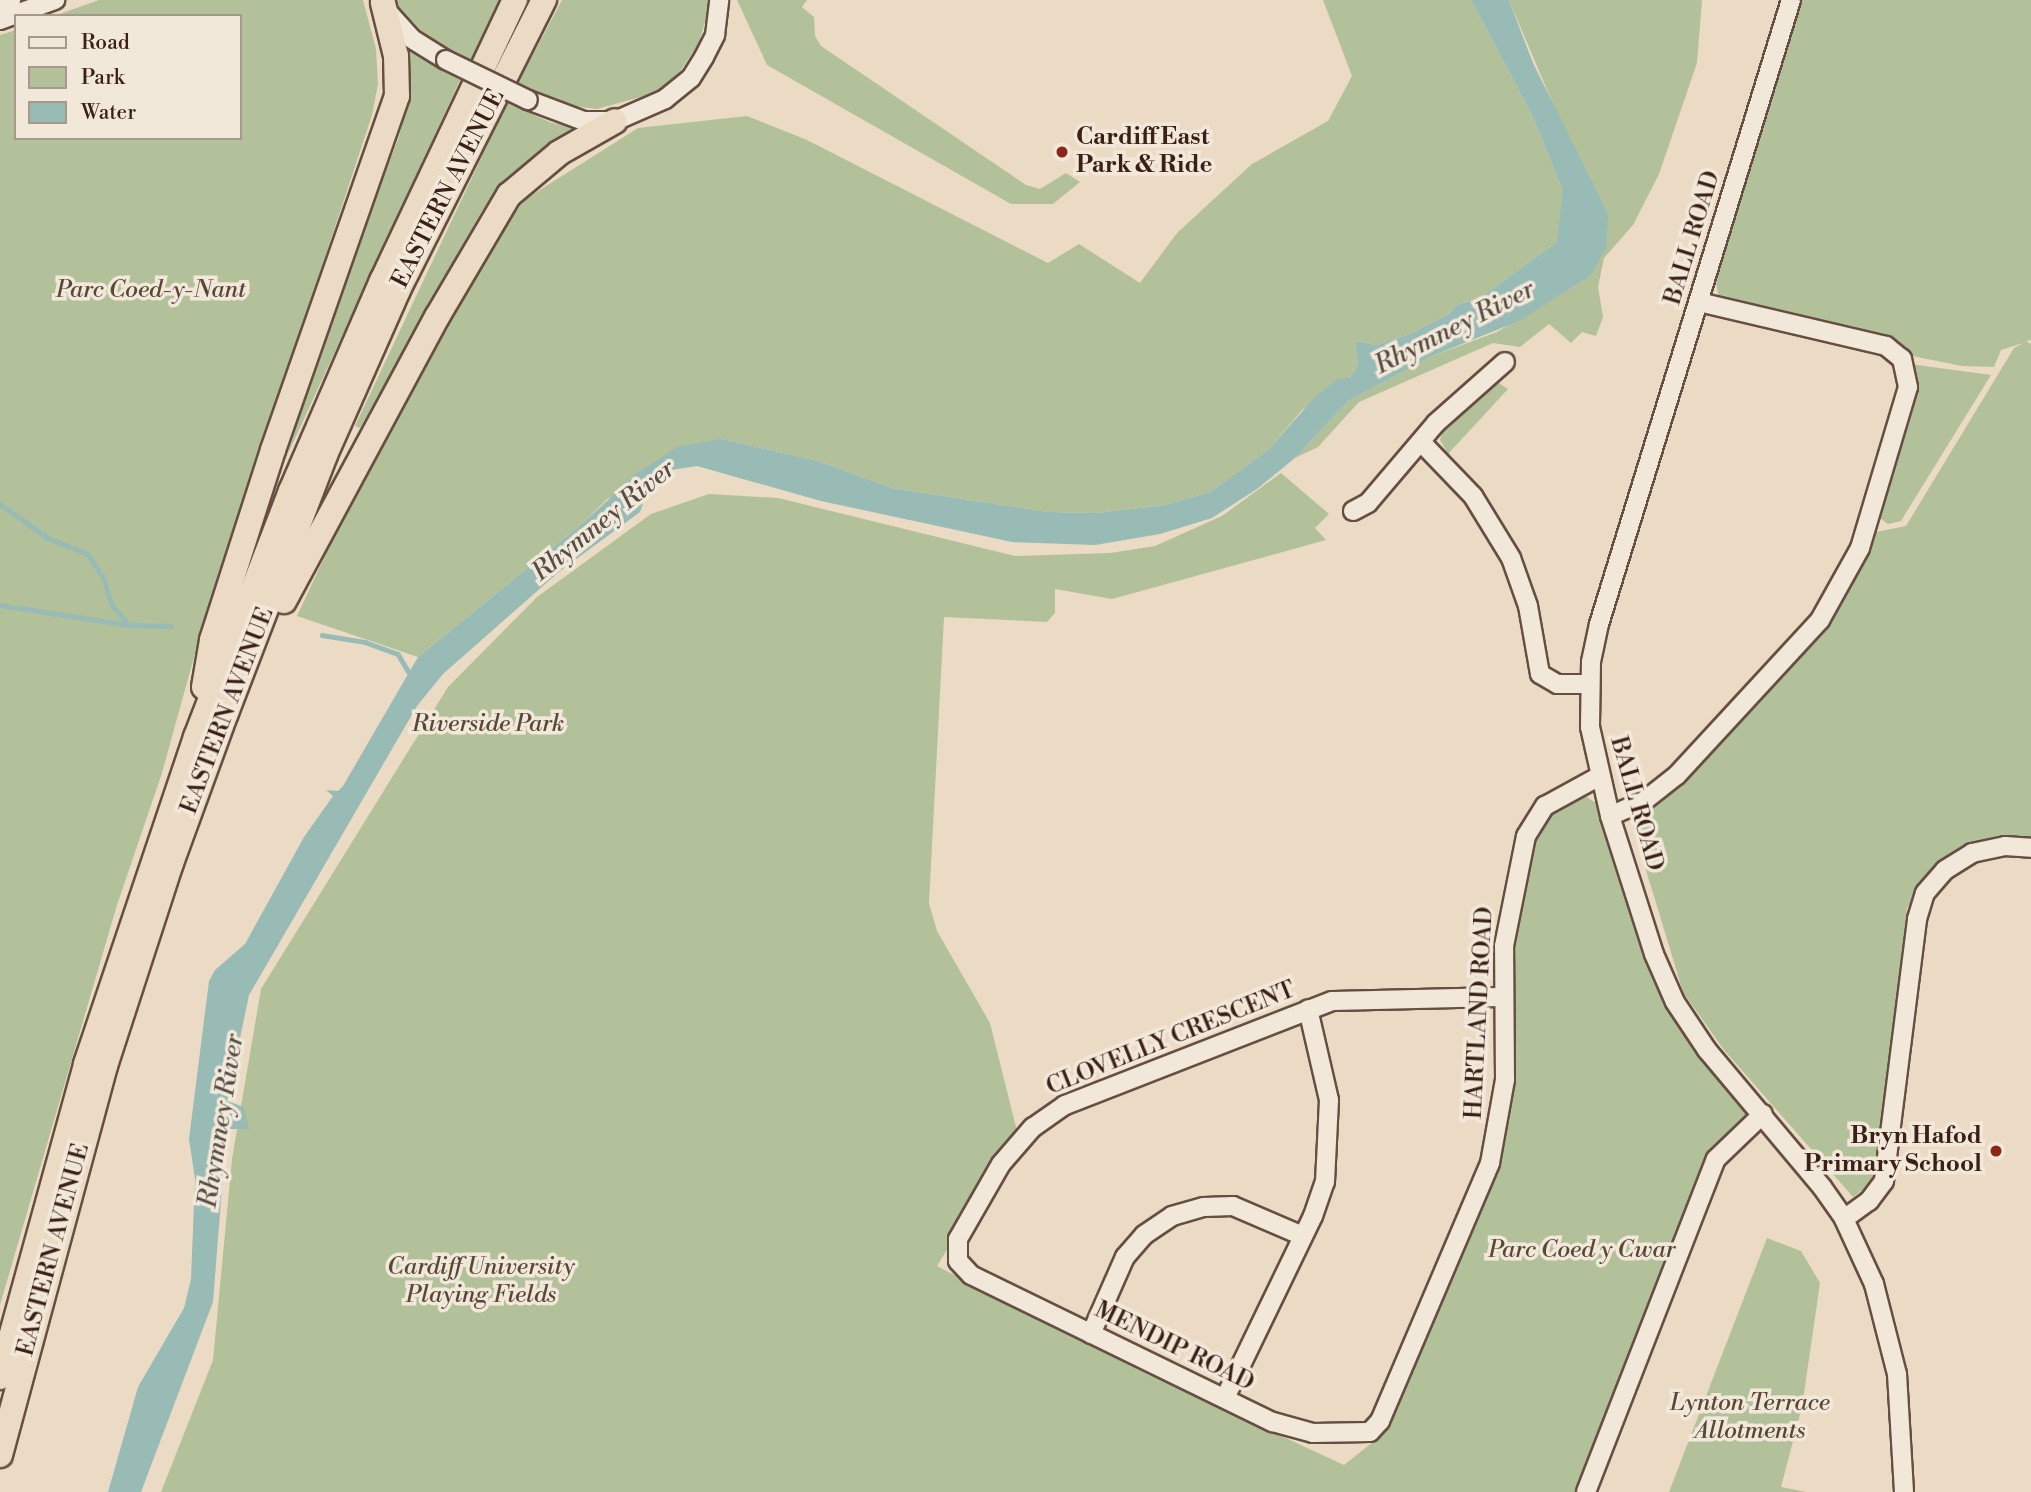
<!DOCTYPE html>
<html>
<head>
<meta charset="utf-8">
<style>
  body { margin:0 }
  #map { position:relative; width:2031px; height:1492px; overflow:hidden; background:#ebdbc4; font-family:"Libre Bodoni",serif }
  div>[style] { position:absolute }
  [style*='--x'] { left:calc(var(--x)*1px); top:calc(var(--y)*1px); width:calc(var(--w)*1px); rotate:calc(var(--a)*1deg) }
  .green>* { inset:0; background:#b2c199 }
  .water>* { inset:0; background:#98bbb6 }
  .stream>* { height:4.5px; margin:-2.25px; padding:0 2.25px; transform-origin:2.25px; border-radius:2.25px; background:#98bbb6 }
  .roads { filter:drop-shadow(2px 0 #664f42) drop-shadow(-2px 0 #664f42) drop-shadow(0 2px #664f42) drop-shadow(0 -2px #664f42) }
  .minor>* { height:18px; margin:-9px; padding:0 9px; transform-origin:9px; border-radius:9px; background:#f2e8d9 }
  .highway>* { height:24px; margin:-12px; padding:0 12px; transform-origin:12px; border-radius:12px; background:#ebdbc4 }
  .bridges { filter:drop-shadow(2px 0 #664f42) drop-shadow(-2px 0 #664f42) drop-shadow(0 2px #664f42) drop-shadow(0 -2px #664f42) }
  .minor-bridge>* { height:18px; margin:-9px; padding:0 9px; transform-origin:9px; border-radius:9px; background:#f2e8d9 }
  .dots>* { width:19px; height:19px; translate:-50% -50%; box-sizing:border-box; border:4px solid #f2e8d9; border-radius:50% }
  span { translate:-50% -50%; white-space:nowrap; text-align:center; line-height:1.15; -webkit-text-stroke:7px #f2e8d9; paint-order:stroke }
  .poi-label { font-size:24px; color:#3a2017; font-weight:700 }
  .left { translate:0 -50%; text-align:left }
  .right { translate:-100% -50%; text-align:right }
  .street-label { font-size:24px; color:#3a2017 }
  .park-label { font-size:24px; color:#584838; font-style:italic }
  .water-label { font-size:26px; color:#564e47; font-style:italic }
  .legend { position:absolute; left:14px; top:14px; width:228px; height:126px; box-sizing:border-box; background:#f2e8d9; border:2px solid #a8988b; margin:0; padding:9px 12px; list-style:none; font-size:21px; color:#3a2017 }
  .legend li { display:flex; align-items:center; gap:14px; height:35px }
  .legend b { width:35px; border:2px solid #a8988b }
</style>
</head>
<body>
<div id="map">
  <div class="green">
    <div style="clip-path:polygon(99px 0,363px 0,376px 49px,378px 84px,372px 115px,199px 639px,162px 773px,117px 905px,0 1305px,0 35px,16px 30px,16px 138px,240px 138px,240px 16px,54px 16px)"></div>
    <div style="clip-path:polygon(393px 0,501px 0,471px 60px,428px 38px)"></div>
    <div style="clip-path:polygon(562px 0,711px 0,699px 43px,677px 76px,655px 93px,597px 109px,572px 106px,518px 83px)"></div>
    <div style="clip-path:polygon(737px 0,807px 0,802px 7px,814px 17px,815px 36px,821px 46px,1026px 185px,1040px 189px,1066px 173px,1080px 182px,1053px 204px,1011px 204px,767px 65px)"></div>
    <div style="clip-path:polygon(1323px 0,1471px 0,1532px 115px,1563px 191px,1563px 221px,1557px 242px,1480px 298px,1457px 305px,1449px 314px,1410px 334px,1376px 345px,1355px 341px,1358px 365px,1350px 378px,1302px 410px,1268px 450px,1210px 492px,1165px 505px,1097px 513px,1048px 512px,892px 488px,818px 461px,722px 439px,607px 499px,583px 523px,418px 657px,297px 616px,359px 483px,497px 235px,524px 200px,638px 128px,747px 116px,807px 140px,1048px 263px,1079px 244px,1140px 283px,1177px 233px,1252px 164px,1328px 121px,1352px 76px)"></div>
    <div style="clip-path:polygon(1509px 0,1702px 0,1697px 63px,1659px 174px,1633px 225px,1604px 258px,1598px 287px,1603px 317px,1596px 336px,1582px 332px,1571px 343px,1549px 324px,1520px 347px,1493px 343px,1359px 402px,1318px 447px,1295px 458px,1348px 401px,1432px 356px,1497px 332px,1590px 276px,1561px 123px)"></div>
    <div style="clip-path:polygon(1800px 0,2031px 0,2031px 340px,2026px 341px,2031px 344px,2031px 842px,2000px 835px,1949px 856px,1922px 880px,1907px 909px,1874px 1181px,1853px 1197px,1724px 1050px,1683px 992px,1632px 824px,1636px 812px,1700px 759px,1779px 681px,1824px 623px,1871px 533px,1906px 526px,2014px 348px,2023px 343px,2001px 350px,1994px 367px,1962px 366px,1907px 355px,1719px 299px,1715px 277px)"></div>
    <div style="clip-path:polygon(406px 48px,460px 80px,286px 458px,346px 272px,399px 137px,411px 86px)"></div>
    <div style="clip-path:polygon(507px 103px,552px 123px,580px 128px,540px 152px,482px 211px,360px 428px,355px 426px)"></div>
    <div style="clip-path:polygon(1910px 364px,1991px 375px,1901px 521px,1888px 524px,1877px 516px)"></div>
    <div style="clip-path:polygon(1497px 382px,1508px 389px,1448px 454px,1440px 440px,1443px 429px)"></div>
    <div style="clip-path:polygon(1281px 473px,1329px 514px,1315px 528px,1326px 540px,1112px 599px,1055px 589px,1055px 613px,1047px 622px,944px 617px,929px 903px,937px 931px,990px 1023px,1018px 1135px,937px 1266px,1145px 1373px,1344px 1465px,1383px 1434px,1489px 1182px,1511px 954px,1531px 841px,1550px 811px,1582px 794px,1599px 805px,1651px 971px,1669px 1011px,1746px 1107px,1746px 1116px,1732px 1135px,1579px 1492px,161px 1492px,213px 1360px,232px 1159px,261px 989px,448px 687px,537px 597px,651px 514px,709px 494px,778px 498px,1015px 556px,1110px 553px,1155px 546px,1222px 516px)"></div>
    <div style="clip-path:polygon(1767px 1238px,1801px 1251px,1820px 1283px,1802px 1407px,1781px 1487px,1806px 1492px,1669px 1492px)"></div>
  </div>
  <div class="water">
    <div style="clip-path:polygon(1471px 0,1509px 0,1533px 63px,1608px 214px,1606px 248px,1590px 276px,1519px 321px,1432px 356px,1348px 401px,1295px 458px,1257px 489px,1212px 518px,1160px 534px,1095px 545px,1012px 542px,821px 501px,697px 466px,671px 470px,646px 495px,640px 512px,560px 571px,443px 674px,417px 706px,249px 995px,227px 1101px,244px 1107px,249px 1129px,228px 1129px,226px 1138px,213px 1302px,141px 1492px,108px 1492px,138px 1387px,184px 1308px,191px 1279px,195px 1179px,189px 1139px,209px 981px,215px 970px,245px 944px,304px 837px,333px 796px,326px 790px,338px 791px,343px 786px,418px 657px,583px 523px,637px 473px,677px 447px,722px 439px,818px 461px,892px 488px,1048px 512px,1097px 513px,1165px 505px,1210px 492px,1268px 450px,1314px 398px,1337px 379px,1350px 378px,1358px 365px,1355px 341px,1376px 345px,1410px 334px,1449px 314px,1457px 305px,1480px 298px,1557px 242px,1563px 191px,1532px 115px)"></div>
  </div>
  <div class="stream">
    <div style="--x:0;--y:504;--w:59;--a:35.3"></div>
    <div style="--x:48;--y:538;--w:43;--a:21.8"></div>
    <div style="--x:88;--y:554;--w:30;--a:57"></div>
    <div style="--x:104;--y:579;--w:27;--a:73"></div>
    <div style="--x:112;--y:605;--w:26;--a:50"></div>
    <div style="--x:129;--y:625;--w:42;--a:1.4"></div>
    <div style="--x:0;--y:605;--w:129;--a:8.9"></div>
    <div style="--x:322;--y:635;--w:44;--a:9.2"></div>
    <div style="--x:365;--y:642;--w:35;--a:20"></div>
    <div style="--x:398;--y:654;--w:26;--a:59"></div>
  </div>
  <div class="roads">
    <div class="minor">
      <div style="--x:1791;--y:0;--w:653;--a:107.1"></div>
      <div style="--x:1599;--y:624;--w:39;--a:102"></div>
      <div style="--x:1591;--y:662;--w:65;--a:90.9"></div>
      <div style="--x:1590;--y:727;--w:91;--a:77.3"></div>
      <div style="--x:1610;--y:816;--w:145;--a:72.3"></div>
      <div style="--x:1654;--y:954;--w:52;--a:66.4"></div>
      <div style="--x:1675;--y:1002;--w:58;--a:56.3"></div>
      <div style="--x:1707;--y:1050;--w:179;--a:50"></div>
      <div style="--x:1822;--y:1187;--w:39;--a:55"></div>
      <div style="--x:1844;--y:1219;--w:72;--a:65.2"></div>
      <div style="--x:1874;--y:1284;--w:93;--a:75.7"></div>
      <div style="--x:1897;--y:1374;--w:118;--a:86.6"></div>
      <div style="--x:0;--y:4;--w:12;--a:-20"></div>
      <div style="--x:388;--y:12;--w:36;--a:48"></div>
      <div style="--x:412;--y:39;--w:40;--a:32"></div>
      <div style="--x:0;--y:20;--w:59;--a:-20"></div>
      <div style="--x:528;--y:100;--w:60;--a:20.6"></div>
      <div style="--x:584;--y:121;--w:31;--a:0"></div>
      <div style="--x:615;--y:121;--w:55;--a:-23.7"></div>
      <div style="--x:665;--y:99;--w:33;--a:-39"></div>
      <div style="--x:691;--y:78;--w:25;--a:-58"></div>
      <div style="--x:704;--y:57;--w:25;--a:-63"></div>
      <div style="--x:715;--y:35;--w:35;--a:-83"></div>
      <div style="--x:1421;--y:442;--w:75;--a:46.1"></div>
      <div style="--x:1473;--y:496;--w:73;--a:58.5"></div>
      <div style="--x:1511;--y:558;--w:51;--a:70.5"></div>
      <div style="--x:1528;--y:606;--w:69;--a:80"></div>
      <div style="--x:1540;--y:674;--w:20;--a:30"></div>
      <div style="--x:1557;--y:684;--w:33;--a:0"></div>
      <div style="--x:1353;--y:511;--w:17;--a:-28"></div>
      <div style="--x:1368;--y:503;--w:105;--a:-49.6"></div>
      <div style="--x:1436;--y:423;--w:92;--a:-41.5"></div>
      <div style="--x:1610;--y:816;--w:37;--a:-24"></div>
      <div style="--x:1644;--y:801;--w:42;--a:-38.2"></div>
      <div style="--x:1677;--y:775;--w:211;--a:-47.3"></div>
      <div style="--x:1820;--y:620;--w:82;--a:-60.9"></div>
      <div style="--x:1860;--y:548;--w:168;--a:-73.4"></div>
      <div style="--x:1908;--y:387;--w:29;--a:-102"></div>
      <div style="--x:1902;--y:359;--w:21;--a:-141"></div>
      <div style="--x:1886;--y:346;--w:192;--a:-166.8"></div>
      <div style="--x:1501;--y:997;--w:169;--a:178.6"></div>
      <div style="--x:1332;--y:1001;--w:287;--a:158.7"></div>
      <div style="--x:1065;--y:1105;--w:39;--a:145"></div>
      <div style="--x:1033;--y:1127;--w:49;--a:130.9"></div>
      <div style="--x:1001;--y:1164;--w:86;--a:119.8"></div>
      <div style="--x:958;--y:1239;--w:22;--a:90"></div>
      <div style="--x:958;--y:1261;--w:19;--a:47"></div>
      <div style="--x:971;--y:1275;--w:336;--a:26"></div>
      <div style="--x:1273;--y:1422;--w:41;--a:15.4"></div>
      <div style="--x:1313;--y:1433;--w:57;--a:-1"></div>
      <div style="--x:1370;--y:1432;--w:15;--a:-48"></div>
      <div style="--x:1380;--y:1421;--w:280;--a:-66.9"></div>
      <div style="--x:1490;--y:1163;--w:84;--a:-79.8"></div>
      <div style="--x:1505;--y:1080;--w:134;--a:-90.4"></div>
      <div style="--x:1504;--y:946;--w:112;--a:-78.7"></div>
      <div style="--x:1526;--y:836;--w:36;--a:-58"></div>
      <div style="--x:1545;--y:806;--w:60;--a:-28.7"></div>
      <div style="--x:1844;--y:1219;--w:31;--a:-36"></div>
      <div style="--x:1869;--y:1201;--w:25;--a:-53"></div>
      <div style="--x:1884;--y:1181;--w:264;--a:-82.8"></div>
      <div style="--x:1917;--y:919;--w:27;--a:-73"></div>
      <div style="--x:1925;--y:893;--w:30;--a:-49"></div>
      <div style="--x:1945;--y:870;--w:32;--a:-32"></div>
      <div style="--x:1972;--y:853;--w:34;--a:-12"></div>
      <div style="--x:2005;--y:846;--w:26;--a:4"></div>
      <div style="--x:1091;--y:1334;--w:84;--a:-66.2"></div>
      <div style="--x:1125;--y:1257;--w:29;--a:-49"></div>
      <div style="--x:1144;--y:1235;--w:34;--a:-34"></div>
      <div style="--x:1172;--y:1216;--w:33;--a:-16"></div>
      <div style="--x:1204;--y:1207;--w:29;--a:-2"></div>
      <div style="--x:1233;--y:1206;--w:76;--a:23.2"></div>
      <div style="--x:1225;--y:1398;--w:202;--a:-64.2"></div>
      <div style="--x:1313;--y:1216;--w:36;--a:-71"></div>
      <div style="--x:1325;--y:1182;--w:82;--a:-87.2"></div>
      <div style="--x:1329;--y:1100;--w:93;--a:-103"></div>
      <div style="--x:1586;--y:1492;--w:357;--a:-68.7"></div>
      <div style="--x:1716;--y:1159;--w:65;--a:-43.8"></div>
    </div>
    <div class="highway">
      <div style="--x:284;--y:601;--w:323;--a:-61.7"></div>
      <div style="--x:437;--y:317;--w:142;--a:-59.5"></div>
      <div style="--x:509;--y:195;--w:65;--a:-40"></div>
      <div style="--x:559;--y:153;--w:64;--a:-29.7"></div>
      <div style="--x:204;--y:687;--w:48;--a:-80.3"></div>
      <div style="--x:212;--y:640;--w:200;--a:-72.2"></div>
      <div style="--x:273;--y:450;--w:375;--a:-70.7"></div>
      <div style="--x:397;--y:96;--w:40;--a:-91.4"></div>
      <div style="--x:396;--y:56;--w:55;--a:-103.8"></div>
      <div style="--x:0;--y:1377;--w:325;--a:-74.6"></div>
      <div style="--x:86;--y:1064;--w:345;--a:-71.4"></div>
      <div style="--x:196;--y:737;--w:264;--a:-68.9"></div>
      <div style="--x:291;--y:491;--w:229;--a:-66.6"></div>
      <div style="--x:382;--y:281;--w:311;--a:-64.7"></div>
      <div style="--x:0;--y:1455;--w:403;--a:-74.9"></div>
      <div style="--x:105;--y:1066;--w:213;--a:-72"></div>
      <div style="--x:171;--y:863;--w:160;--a:-69.9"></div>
      <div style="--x:226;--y:713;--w:276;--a:-69"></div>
      <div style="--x:325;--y:455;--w:180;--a:-66.1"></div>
      <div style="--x:398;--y:290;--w:325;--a:-63.3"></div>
    </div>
  </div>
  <div class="bridges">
    <div class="minor-bridge">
      <div style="--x:446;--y:60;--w:91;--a:26"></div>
    </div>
  </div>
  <div class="dots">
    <div style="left:1062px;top:152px;background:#8f2418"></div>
    <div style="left:1996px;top:1151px;background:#8f2418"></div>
  </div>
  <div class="poi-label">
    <span class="left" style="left:1076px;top:152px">Cardiff East<br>Park &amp; Ride</span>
    <span class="right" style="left:1982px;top:1151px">Bryn Hafod<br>Primary School</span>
  </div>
  <div class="street-label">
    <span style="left:449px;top:189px;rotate:-63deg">EASTERN AVENUE</span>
    <span style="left:1693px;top:238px;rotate:-73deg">BALL ROAD</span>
    <span style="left:228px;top:711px;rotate:-69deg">EASTERN AVENUE</span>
    <span style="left:1636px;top:804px;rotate:74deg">BALL ROAD</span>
    <span style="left:1480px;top:1013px;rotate:-87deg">HARTLAND ROAD</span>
    <span style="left:1171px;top:1039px;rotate:-22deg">CLOVELLY CRESCENT</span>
    <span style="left:54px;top:1250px;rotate:-75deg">EASTERN AVENUE</span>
    <span style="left:1174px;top:1347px;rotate:26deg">MENDIP ROAD</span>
  </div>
  <div class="park-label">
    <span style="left:151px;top:291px">Parc Coed-y-Nant</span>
    <span style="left:488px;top:725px">Riverside Park</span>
    <span style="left:1582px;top:1251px">Parc Coed y Cwar</span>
    <span style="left:481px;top:1282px">Cardiff University<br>Playing Fields</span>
    <span style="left:1750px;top:1418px">Lynton Terrace<br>Allotments</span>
  </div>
  <div class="water-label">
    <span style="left:1455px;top:328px;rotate:-27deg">Rhymney River</span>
    <span style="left:604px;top:521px;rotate:-39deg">Rhymney River</span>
    <span style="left:222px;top:1121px;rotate:-81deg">Rhymney River</span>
  </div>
  <ul class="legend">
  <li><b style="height:9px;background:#f2e8d9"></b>Road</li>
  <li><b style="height:19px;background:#b2c199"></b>Park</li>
  <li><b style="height:19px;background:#98bbb6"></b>Water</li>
  </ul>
</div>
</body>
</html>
